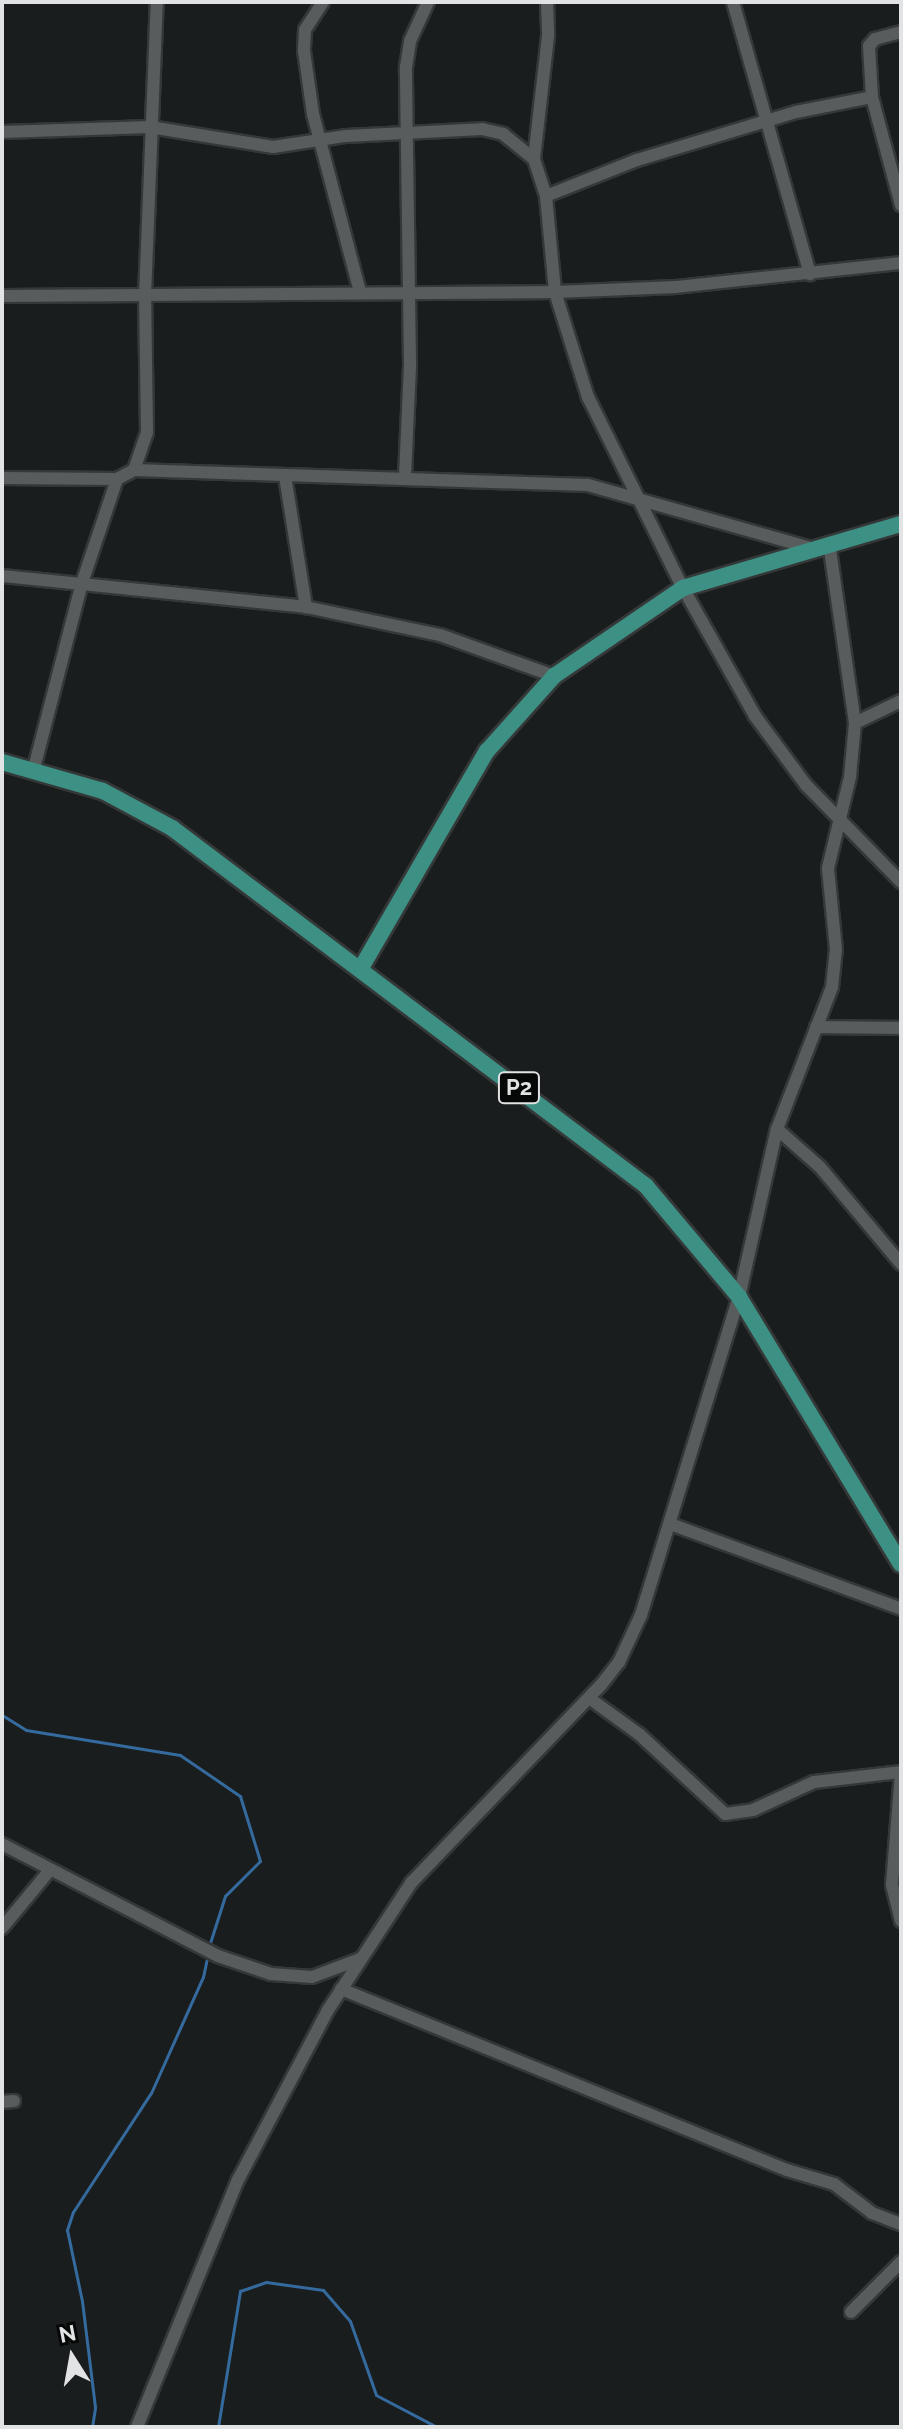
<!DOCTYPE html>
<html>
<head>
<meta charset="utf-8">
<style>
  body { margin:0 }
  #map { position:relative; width:903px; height:2429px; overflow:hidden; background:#1a1d1e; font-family:Raleway,sans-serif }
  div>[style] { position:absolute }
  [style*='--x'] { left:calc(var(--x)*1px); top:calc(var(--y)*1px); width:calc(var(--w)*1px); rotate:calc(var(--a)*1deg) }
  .stream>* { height:3px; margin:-1.5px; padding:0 1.5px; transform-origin:1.5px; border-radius:1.5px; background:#346a9d }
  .roads { filter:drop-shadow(2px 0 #353838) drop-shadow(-2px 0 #353838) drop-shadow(0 2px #353838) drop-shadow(0 -2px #353838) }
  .minor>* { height:12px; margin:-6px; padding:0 6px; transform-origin:6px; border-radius:6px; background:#585c5c }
  .major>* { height:16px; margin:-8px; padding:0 8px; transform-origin:8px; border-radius:8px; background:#3c9084 }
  span { translate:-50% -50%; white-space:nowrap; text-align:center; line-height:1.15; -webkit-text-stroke:6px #060707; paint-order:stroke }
  .shield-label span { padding:2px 6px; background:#060707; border:2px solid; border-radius:6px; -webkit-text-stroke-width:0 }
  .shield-label { font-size:22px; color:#e1e3e4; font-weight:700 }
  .frame { position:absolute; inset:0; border:4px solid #e1e3e4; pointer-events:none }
  .north { position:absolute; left:32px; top:2317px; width:80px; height:80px; -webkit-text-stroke:6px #060707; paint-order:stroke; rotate:349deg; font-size:22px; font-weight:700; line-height:32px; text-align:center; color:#e1e3e4 }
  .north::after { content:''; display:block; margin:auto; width:28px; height:36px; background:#e1e3e4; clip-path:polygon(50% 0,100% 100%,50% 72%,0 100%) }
</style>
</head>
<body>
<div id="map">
  <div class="stream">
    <div style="--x:2;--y:1715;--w:28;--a:32"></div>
    <div style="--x:26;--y:1730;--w:156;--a:9.2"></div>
    <div style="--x:180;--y:1755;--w:73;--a:34.3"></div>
    <div style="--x:240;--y:1796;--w:68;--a:72.9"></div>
    <div style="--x:260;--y:1861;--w:49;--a:135"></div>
    <div style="--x:225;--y:1896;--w:52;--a:107.7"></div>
    <div style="--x:92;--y:2427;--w:20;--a:-81"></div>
    <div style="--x:95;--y:2407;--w:107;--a:-97"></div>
    <div style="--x:82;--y:2301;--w:73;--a:-101.9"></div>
    <div style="--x:67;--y:2230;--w:19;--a:-72"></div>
    <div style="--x:73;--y:2212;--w:142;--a:-56.8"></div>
    <div style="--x:151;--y:2093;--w:127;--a:-65.9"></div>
    <div style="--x:203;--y:1977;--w:24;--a:-78"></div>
    <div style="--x:218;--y:2427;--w:138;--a:-80.8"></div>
    <div style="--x:240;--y:2291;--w:28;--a:-19"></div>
    <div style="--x:266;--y:2282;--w:58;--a:8"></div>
    <div style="--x:323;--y:2290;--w:41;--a:48.9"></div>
    <div style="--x:350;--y:2321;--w:78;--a:70.6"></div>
    <div style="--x:376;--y:2395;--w:69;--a:27.7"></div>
  </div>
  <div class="roads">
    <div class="minor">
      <div style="--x:323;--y:2;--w:33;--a:123"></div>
      <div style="--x:305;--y:30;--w:21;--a:93"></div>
      <div style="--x:304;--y:51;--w:64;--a:81.9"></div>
      <div style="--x:313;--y:114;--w:184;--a:75.2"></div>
      <div style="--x:547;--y:2;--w:34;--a:88"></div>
      <div style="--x:548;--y:36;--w:124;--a:96.5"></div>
      <div style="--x:534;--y:159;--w:39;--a:72"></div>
      <div style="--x:546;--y:196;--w:96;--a:84.6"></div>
      <div style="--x:555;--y:292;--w:110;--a:72.6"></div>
      <div style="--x:588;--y:397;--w:213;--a:63.6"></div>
      <div style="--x:683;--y:588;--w:147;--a:60.6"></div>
      <div style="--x:755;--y:716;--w:86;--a:53.5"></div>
      <div style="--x:806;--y:785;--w:136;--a:45.6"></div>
      <div style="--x:733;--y:2;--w:283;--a:74.2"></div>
      <div style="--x:901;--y:32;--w:27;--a:165"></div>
      <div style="--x:875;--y:39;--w:9;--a:131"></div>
      <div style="--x:869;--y:46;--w:51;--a:86.6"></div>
      <div style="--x:872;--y:97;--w:112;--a:75"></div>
      <div style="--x:2;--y:132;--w:148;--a:-1.9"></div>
      <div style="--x:150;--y:127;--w:125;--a:9.2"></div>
      <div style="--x:273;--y:147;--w:74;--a:-8.6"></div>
      <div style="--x:346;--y:136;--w:136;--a:-2.9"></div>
      <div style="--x:482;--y:129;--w:22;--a:13"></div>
      <div style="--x:503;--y:134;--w:40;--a:39"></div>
      <div style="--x:546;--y:196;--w:98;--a:-21.6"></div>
      <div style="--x:637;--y:160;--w:166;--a:-16.8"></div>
      <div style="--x:796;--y:112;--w:77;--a:-11.2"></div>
      <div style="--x:2;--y:296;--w:553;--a:-0.41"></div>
      <div style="--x:555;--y:292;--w:121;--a:-2.4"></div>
      <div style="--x:676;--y:287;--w:226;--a:-6.1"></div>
      <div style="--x:134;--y:470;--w:39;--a:-71"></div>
      <div style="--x:147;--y:433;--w:137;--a:-90.8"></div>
      <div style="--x:145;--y:296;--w:294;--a:-87.7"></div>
      <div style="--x:285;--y:476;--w:133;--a:80.9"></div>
      <div style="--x:405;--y:476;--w:111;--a:-87.4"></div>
      <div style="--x:410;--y:365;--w:298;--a:-90.8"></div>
      <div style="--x:406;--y:67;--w:26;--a:-81"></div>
      <div style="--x:410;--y:41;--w:43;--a:-65.2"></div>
      <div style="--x:2;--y:478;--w:115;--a:0.5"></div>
      <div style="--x:117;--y:479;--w:19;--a:-28"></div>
      <div style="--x:134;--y:470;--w:454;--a:1.9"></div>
      <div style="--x:588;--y:485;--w:232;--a:15.8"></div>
      <div style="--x:2;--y:576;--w:306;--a:5.8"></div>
      <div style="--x:306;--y:607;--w:137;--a:11.8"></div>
      <div style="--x:440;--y:635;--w:121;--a:19.8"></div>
      <div style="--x:855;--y:723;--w:51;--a:-25.6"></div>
      <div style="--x:33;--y:772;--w:195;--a:-75.5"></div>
      <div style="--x:82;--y:583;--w:110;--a:-71.4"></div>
      <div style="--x:816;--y:1027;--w:85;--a:0.7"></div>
      <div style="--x:777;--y:1129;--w:57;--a:41.5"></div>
      <div style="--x:820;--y:1167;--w:126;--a:50.1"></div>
      <div style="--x:673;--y:1525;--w:243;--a:20.2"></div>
      <div style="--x:589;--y:1698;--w:62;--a:35.8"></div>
      <div style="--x:639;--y:1734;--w:117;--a:42.9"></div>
      <div style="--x:725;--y:1814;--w:28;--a:-8"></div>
      <div style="--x:753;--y:1810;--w:67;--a:-24.7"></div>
      <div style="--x:814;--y:1782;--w:88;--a:-6.6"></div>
      <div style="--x:901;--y:1773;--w:112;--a:94.6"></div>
      <div style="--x:892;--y:1885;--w:37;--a:76"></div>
      <div style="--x:2;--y:1844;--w:243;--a:27.4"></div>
      <div style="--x:218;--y:1956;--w:56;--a:18.8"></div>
      <div style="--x:271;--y:1974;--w:41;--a:4.2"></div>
      <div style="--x:312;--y:1977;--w:51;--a:-20.6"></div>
      <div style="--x:2;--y:1928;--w:75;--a:-50.4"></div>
      <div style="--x:341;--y:1989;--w:481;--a:22.1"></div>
      <div style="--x:787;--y:2170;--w:49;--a:16.6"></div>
      <div style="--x:834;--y:2184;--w:48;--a:37.3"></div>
      <div style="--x:872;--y:2213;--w:31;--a:21"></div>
      <div style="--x:2;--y:2102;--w:12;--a:-5"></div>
      <div style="--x:851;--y:2312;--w:71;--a:-45"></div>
      <div style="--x:137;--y:2427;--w:267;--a:-67.8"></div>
      <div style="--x:238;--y:2180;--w:192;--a:-62.1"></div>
      <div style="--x:328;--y:2010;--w:152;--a:-56.8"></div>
      <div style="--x:411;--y:1883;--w:274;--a:-46.2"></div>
      <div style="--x:601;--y:1685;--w:29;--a:-52"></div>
      <div style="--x:619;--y:1662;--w:52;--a:-64.9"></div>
      <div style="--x:641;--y:1615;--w:333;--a:-72.9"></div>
      <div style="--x:739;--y:1297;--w:172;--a:-77.3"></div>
      <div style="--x:777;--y:1129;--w:152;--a:-68.8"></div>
      <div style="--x:832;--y:987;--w:37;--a:-84"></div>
      <div style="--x:836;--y:950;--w:82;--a:-95.6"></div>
      <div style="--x:828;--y:868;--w:94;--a:-76.4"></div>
      <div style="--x:850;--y:777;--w:54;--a:-84.7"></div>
      <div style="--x:855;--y:723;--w:182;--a:-98.2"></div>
    </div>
    <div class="major">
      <div style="--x:2;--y:762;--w:105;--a:16"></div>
      <div style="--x:103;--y:791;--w:78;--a:28.2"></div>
      <div style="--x:172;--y:828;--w:594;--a:37.06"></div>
      <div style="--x:646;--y:1186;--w:145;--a:50"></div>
      <div style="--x:739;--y:1297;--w:312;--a:58.8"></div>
      <div style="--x:361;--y:968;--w:251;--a:-59.9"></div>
      <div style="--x:487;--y:751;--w:101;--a:-48.2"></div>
      <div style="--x:554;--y:676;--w:156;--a:-34.3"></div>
      <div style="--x:683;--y:588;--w:227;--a:-16.4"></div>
    </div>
  </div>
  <div class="shield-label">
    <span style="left:519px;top:1088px">P2</span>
  </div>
  <div class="frame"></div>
  <div class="north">N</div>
</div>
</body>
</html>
